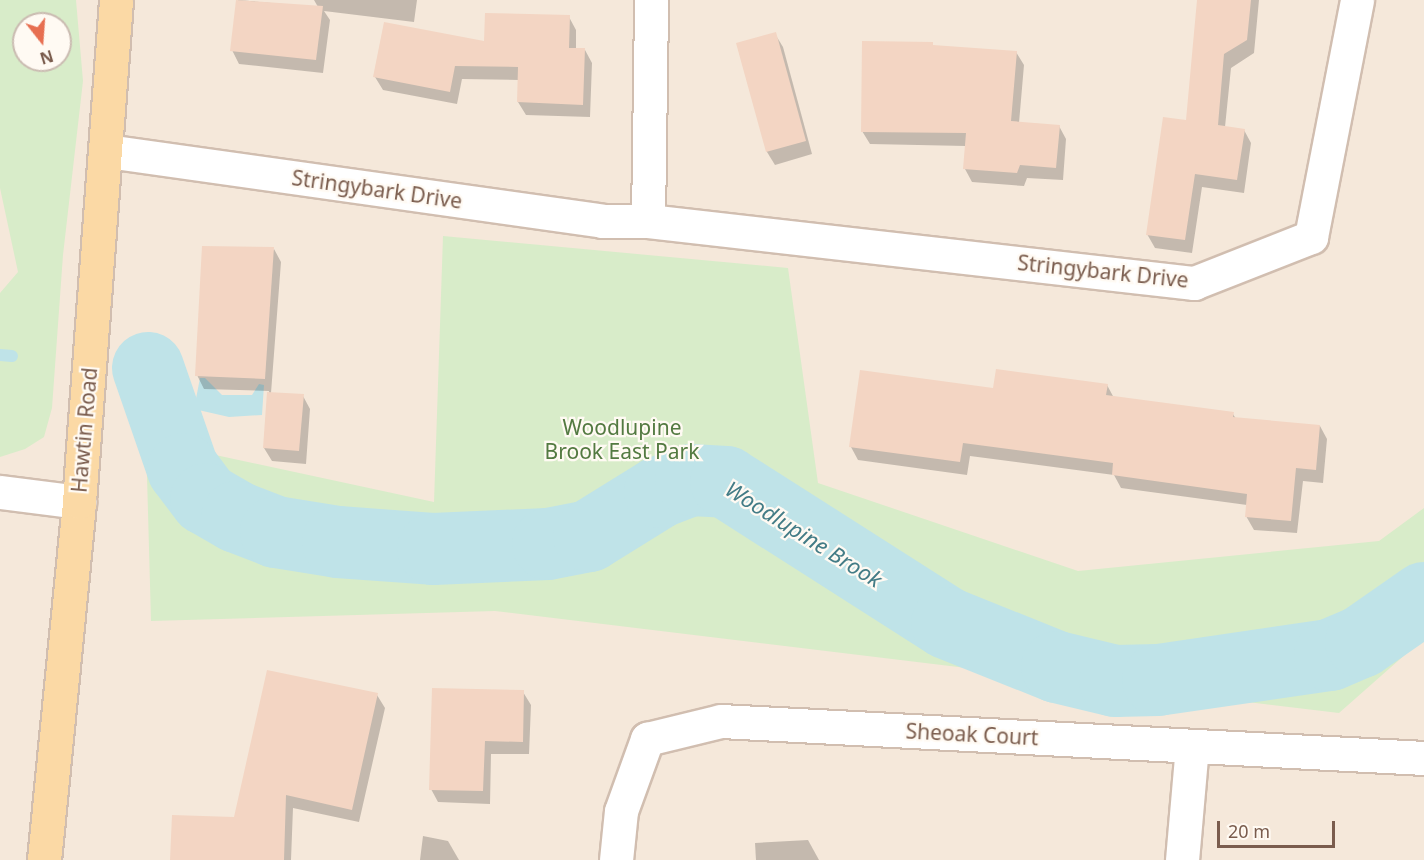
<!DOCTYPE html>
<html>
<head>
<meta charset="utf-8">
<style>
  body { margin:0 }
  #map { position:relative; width:1424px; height:860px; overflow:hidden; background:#fdf6ec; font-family:"Noto Sans",sans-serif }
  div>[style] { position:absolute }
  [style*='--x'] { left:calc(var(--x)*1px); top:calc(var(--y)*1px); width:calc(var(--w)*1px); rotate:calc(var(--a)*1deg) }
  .residential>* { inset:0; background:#f5e8da }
  .green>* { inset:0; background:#d8ecc9 }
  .water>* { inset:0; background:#bfe3e8 }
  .shadow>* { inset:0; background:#0003 }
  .stream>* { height:12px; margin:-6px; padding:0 6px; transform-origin:6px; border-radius:6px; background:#bfe3e8 }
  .river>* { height:72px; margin:-36px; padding:0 36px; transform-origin:36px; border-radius:36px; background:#bfe3e8 }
  .building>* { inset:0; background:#f3d5c3 }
  .roads { filter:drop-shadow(2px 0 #d1beb0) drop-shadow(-2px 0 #d1beb0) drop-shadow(0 2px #d1beb0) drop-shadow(0 -2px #d1beb0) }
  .minor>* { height:33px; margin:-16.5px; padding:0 16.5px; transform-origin:16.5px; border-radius:16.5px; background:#fff }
  .major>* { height:33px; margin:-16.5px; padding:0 16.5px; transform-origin:16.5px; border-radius:16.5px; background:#fbd9a5 }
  span { translate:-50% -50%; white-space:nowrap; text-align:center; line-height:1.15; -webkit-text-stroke:4.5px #fffaf3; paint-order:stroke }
  .street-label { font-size:21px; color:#7a5c4d }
  .park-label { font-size:21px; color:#537a41 }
  .water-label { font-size:22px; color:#437c86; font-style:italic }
  .north { position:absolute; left:12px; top:12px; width:60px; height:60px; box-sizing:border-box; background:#fffaf3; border:2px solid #cabbb1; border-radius:50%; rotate:163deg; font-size:16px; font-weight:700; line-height:24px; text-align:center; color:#7a5c4d }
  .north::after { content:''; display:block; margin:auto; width:21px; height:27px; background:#e76f51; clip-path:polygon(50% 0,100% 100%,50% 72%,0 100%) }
  .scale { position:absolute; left:1217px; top:821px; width:118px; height:27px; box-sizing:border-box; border:3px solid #7a5c4d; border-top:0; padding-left:8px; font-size:18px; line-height:21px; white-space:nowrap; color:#7a5c4d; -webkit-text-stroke:4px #fffaf3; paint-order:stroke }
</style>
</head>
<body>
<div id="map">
  <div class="residential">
    <div style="clip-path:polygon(evenodd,0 0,1424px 0,1424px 860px,0 860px,0 0,24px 24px,60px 24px,60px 60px,24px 60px,24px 24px)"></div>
  </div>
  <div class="green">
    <div style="clip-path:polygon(evenodd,0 0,76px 0,83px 81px,63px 255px,52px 408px,44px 437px,25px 449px,0 457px,0 293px,18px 272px,0 188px,0 0,24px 24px,60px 24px,60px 60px,24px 60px,24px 24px)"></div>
    <div style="clip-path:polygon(443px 236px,788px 268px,818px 483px,1078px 571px,1379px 541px,1424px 508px,1424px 638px,1339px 713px,495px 611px,151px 621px,146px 440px,434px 502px)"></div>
  </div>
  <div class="water">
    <div style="clip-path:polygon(200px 378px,205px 378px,222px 395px,252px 395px,259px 384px,264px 385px,262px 415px,229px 417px,194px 409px)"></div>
  </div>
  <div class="shadow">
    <div style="clip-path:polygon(238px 0,318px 7px,314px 0,417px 0,414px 22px,324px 11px,330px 20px,323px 73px,239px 64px,232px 50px)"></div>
    <div style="clip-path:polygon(1199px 0,1259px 0,1254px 53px,1231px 68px,1225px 127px,1244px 130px,1251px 143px,1244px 193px,1202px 187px,1192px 253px,1155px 248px,1147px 234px,1188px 122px)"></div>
    <div style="clip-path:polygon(569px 17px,576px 30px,576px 49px,585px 50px,592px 63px,590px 117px,526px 115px,518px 102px,519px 80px,462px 79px,457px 104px,383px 90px,375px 77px)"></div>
    <div style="clip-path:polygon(775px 34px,783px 47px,812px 154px,775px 165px,767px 152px,737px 44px)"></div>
    <div style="clip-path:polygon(934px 47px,1016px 52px,1024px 65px,1019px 123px,1059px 126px,1066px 139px,1063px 180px,1027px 178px,1024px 186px,972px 182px,965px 169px,966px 146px,870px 144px,862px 131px)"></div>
    <div style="clip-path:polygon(274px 249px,281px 262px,271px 393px,303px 396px,310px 409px,306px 464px,272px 461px,264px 448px,269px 391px,204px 389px,197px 375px)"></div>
    <div style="clip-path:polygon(1107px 385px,1114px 398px,1233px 414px,1236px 419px,1320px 426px,1327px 439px,1323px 483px,1303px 481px,1297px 533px,1254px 530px,1246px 516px,1247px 505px,1121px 488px,1114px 475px,970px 456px,967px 475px,858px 460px,851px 447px,995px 390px)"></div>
    <div style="clip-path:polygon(523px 692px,531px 705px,529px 754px,491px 754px,490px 804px,438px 802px,431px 789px)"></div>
    <div style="clip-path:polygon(377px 695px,385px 708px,359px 822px,293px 808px,291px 860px,172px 860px,235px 819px)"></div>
    <div style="clip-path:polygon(423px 836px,448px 841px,459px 860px,420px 860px)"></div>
    <div style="clip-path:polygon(808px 840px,819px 860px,756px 860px,755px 843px)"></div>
  </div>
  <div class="stream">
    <div style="--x:0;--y:355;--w:12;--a:5"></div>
  </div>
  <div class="river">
    <div style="--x:148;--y:368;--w:107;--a:70.9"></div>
    <div style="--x:183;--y:469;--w:38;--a:53"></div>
    <div style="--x:206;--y:499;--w:36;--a:30"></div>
    <div style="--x:237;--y:517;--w:42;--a:21"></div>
    <div style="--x:276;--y:532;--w:63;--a:9.2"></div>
    <div style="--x:338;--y:542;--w:95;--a:4.2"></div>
    <div style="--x:433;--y:549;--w:115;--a:-2.5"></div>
    <div style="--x:548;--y:544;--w:42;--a:-11"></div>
    <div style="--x:589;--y:536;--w:84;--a:-31.8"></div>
    <div style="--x:660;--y:492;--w:33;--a:-21"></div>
    <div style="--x:691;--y:480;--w:35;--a:3"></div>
    <div style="--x:726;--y:482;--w:262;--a:32.5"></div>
    <div style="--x:947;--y:623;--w:118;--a:21.8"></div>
    <div style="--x:1057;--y:667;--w:60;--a:13.6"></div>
    <div style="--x:1115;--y:681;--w:43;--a:-1.3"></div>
    <div style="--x:1158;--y:680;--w:174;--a:-8.3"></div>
    <div style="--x:1330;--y:655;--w:34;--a:-23"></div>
    <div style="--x:1361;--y:642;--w:77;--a:-34.9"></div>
  </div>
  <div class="building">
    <div style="clip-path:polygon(236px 0,323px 6px,316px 60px,230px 51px)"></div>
    <div style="clip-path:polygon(1197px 0,1251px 0,1247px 40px,1224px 54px,1218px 125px,1245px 129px,1237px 180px,1195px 174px,1185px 240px,1146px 235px,1163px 117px,1186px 120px)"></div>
    <div style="clip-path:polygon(485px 13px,570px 15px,569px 48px,585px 48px,583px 105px,517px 102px,518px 67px,455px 66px,450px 92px,373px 77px,384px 22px,484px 41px)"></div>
    <div style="clip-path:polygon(776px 32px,806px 141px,766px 152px,736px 43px)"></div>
    <div style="clip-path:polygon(862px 41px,933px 42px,933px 45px,1017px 51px,1011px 121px,1060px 125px,1056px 168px,1020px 165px,1017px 173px,963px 169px,966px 133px,861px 132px)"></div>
    <div style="clip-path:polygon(202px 246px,274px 247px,265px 379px,195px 376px)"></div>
    <div style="clip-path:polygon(996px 369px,1108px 384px,1106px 395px,1234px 412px,1233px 417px,1320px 425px,1316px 470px,1296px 468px,1291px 521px,1245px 517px,1247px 494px,1112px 475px,1113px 463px,963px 443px,960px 462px,849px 447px,860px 370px,993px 388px)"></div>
    <div style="clip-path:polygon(267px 392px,304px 394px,299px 451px,263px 448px)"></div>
    <div style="clip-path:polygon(267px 670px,378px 693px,352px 810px,286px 795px,284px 860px,170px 860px,172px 815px,234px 817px)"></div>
    <div style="clip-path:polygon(432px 688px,524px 690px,523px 742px,485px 741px,483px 791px,429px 790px)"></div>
  </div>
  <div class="roads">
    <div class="minor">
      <div style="--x:107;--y:151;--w:500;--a:8"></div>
      <div style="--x:602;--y:221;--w:46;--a:0"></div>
      <div style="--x:648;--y:221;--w:550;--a:6.48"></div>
      <div style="--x:1194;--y:283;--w:126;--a:-21.5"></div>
      <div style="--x:1311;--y:237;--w:241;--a:-79"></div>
      <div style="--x:648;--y:221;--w:221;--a:-89.2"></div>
      <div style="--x:0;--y:492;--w:80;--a:7.2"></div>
      <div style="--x:616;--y:860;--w:49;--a:-84.2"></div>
      <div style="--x:621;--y:811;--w:77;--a:-70.1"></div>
      <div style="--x:647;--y:739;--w:76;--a:-13.7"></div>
      <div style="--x:721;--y:721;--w:704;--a:3.01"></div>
      <div style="--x:1182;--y:860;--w:114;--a:-85"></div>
    </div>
    <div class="major">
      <div style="--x:44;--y:860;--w:360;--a:-84.4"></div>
      <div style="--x:79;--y:502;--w:503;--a:-85.78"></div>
    </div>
  </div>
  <div class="street-label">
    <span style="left:377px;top:189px;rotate:8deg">Stringybark Drive</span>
    <span style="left:1103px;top:271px;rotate:6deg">Stringybark Drive</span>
    <span style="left:84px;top:430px;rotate:-85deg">Hawtin Road</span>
    <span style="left:972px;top:734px;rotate:3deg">Sheoak Court</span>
  </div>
  <div class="park-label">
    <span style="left:622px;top:439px">Woodlupine<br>Brook East Park</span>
  </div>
  <div class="water-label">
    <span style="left:804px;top:534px;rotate:32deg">Woodlupine Brook</span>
  </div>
  <div class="north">N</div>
  <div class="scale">20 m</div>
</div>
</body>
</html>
